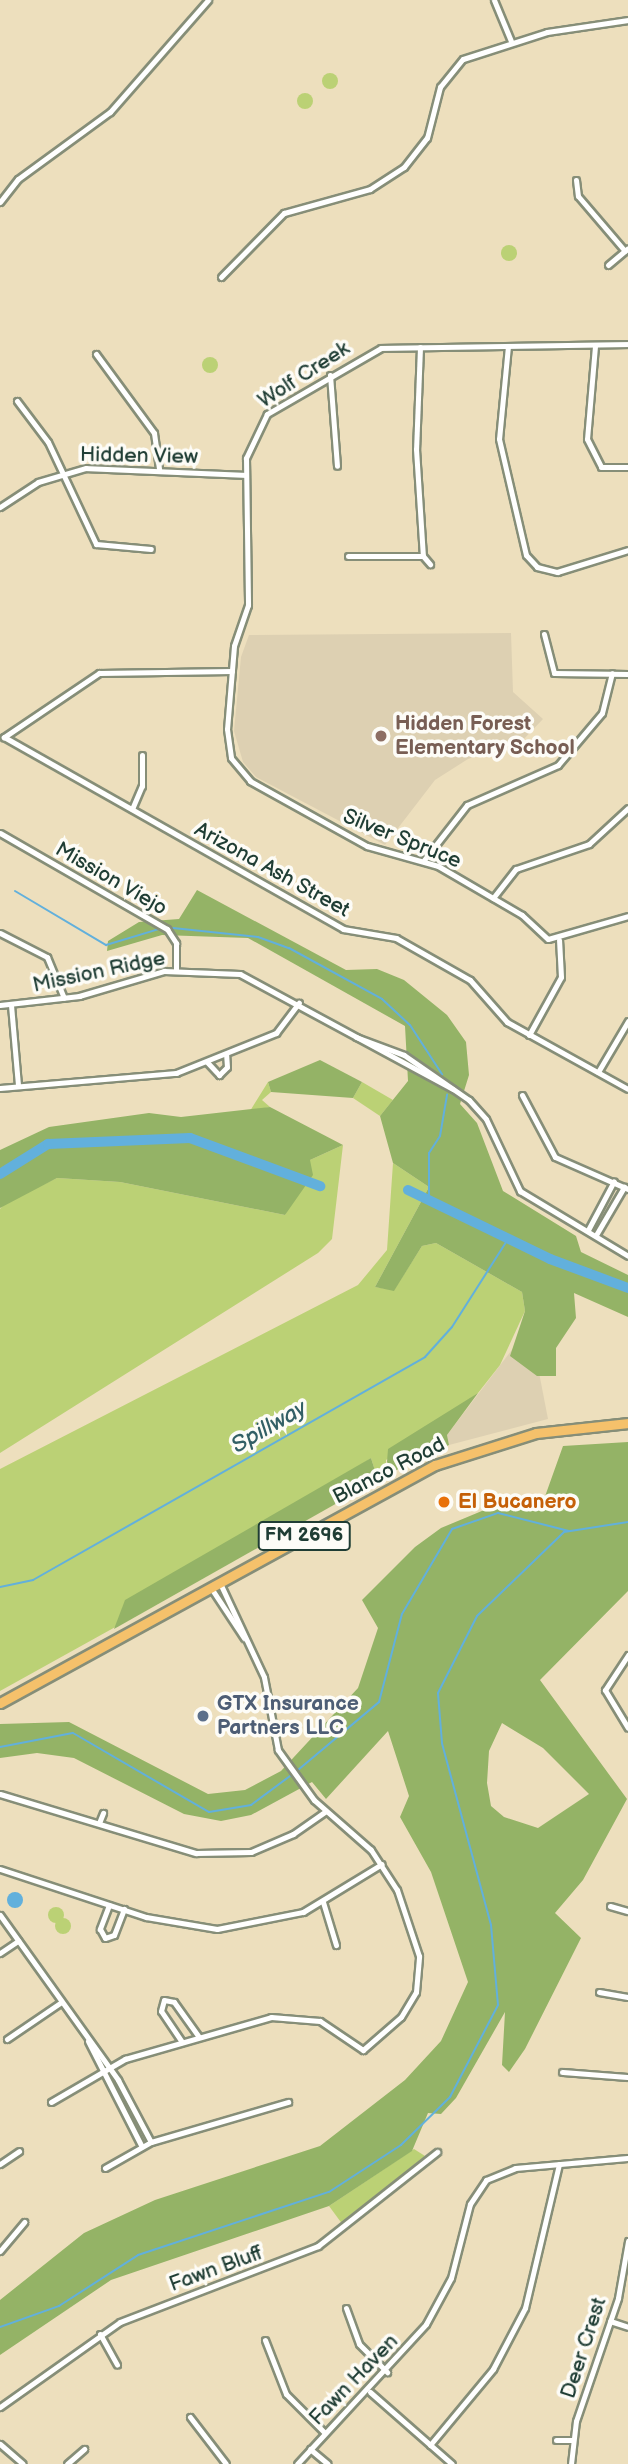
<!DOCTYPE html>
<html>
<head>
<meta charset="utf-8">
<style>
  body { margin:0 }
  #map { position:relative; width:628px; height:2464px; overflow:hidden; background:#eddfbd; font-family:"Balsamiq Sans",sans-serif }
  div>[style] { position:absolute }
  [style*='--x'] { left:calc(var(--x)*1px); top:calc(var(--y)*1px); width:calc(var(--w)*1px); rotate:calc(var(--a)*1deg) }
  .built>* { inset:0; background:#ddd0b2 }
  .green>* { inset:0; background:#bbd175 }
  .round { border-radius:50% }
  .forest>* { inset:0; background:#94b366 }
  .water>* { inset:0; background:#62b0dc }
  .stream>* { height:2px; margin:-1px; padding:0 1px; transform-origin:1px; border-radius:1px; background:#62b0dc }
  .river>* { height:10px; margin:-5px; padding:0 5px; transform-origin:5px; border-radius:5px; background:#62b0dc }
  .roads { filter:drop-shadow(2px 0 #868e78) drop-shadow(-2px 0 #868e78) drop-shadow(0 2px #868e78) drop-shadow(0 -2px #868e78) }
  .minor>* { height:5px; margin:-2.5px; padding:0 2.5px; transform-origin:2.5px; border-radius:2.5px; background:#fff }
  .primary>* { height:9px; margin:-4.5px; padding:0 4.5px; transform-origin:4.5px; border-radius:4.5px; background:#f5c16b }
  .dots>* { width:19px; height:19px; translate:-50% -50%; box-sizing:border-box; border:4px solid #fdfcf7; border-radius:50% }
  span { translate:-50% -50%; white-space:nowrap; text-align:center; line-height:1.15; -webkit-text-stroke:7px #fdfcf7; paint-order:stroke }
  .shield-label span { padding:2px 5px; background:#fdfcf7; border:2px solid; border-radius:5px; -webkit-text-stroke-width:0 }
  .shield-label { font-size:19px; color:#1f3d34; font-weight:700 }
  .street-label { font-size:21px; color:#1f3d34 }
  .education-label { font-size:21px; color:#785e54; font-weight:700 }
  .left { translate:0 -50%; text-align:left }
  .food-label { font-size:21px; color:#c56008; font-weight:700 }
  .service-label { font-size:21px; color:#4e5e75; font-weight:700 }
  .water-label { font-size:23px; color:#336066; font-style:italic }
</style>
</head>
<body>
<div id="map">
  <div class="built">
    <div style="clip-path:polygon(511px 633px,513px 692px,543px 719px,522px 741px,468px 759px,435px 780px,385px 845px,256px 777px,243px 762px,234px 731px,241px 657px,249px 635px)"></div>
    <div style="clip-path:polygon(530px 1326px,548px 1419px,449px 1445px,447px 1435px)"></div>
  </div>
  <div class="green">
    <div class="round" style="left:322px;top:73px;width:16px;height:16px"></div>
    <div class="round" style="left:297px;top:93px;width:16px;height:16px"></div>
    <div class="round" style="left:501px;top:245px;width:16px;height:16px"></div>
    <div class="round" style="left:202px;top:357px;width:16px;height:16px"></div>
    <div style="clip-path:polygon(268px 1082px,271px 1092px,262px 1100px,270px 1107px,250px 1111px)"></div>
    <div style="clip-path:polygon(362px 1082px,393px 1100px,380px 1116px,353px 1098px)"></div>
    <div style="clip-path:polygon(343px 1145px,332px 1239px,318px 1253px,0 1453px,0 1209px,5px 1203px,57px 1178px,120px 1182px,285px 1215px,310px 1160px)"></div>
    <div style="clip-path:polygon(393px 1163px,429px 1187px,375px 1287px,394px 1290px,422px 1246px,436px 1243px,522px 1292px,525px 1311px,500px 1365px,478px 1393px,386px 1460px,386px 1475px,378px 1480px,371px 1458px,182px 1590px,0 1691px,0 1469px,358px 1285px,387px 1250px)"></div>
    <div class="round" style="left:48px;top:1907px;width:16px;height:16px"></div>
    <div class="round" style="left:55px;top:1918px;width:16px;height:16px"></div>
    <div style="clip-path:polygon(414px 2149px,425px 2156px,343px 2225px,329px 2206px)"></div>
  </div>
  <div class="forest">
    <div style="clip-path:polygon(197px 890px,346px 970px,377px 969px,404px 980px,447px 1015px,466px 1042px,469px 1075px,460px 1104px,477px 1123px,503px 1191px,576px 1236px,581px 1252px,628px 1275px,628px 1317px,574px 1293px,576px 1318px,556px 1348px,556px 1376px,537px 1376px,510px 1356px,525px 1311px,522px 1292px,436px 1243px,422px 1246px,394px 1291px,375px 1287px,429px 1187px,393px 1163px,380px 1116px,408px 1081px,405px 1026px,248px 938px,162px 935px,107px 951px,108px 941px,139px 922px,179px 919px)"></div>
    <div style="clip-path:polygon(320px 1060px,362px 1082px,353px 1098px,271px 1092px,268px 1082px)"></div>
    <div style="clip-path:polygon(270px 1107px,343px 1145px,310px 1160px,313px 1175px,285px 1215px,120px 1182px,57px 1178px,0 1208px,0 1150px,49px 1127px,149px 1113px,181px 1117px)"></div>
    <div style="clip-path:polygon(478px 1393px,447px 1435px,449px 1445px,386px 1475px,388px 1449px)"></div>
    <div style="clip-path:polygon(evenodd,628px 1442px,628px 1591px,540px 1680px,627px 1799px,583px 1880px,555px 1913px,581px 1938px,525px 2049px,509px 2072px,502px 2065px,505px 2012px,456px 2098px,441px 2114px,428px 2113px,412px 2151px,329px 2206px,111px 2280px,0 2355px,0 2300px,84px 2233px,155px 2200px,320px 2146px,405px 2080px,441px 2041px,468px 1982px,431px 1872px,400px 1817px,409px 1796px,388px 1731px,326px 1799px,312px 1782px,251px 1815px,221px 1821px,184px 1814px,74px 1758px,37px 1753px,0 1758px,0 1724px,69px 1722px,208px 1794px,245px 1790px,281px 1771px,358px 1688px,378px 1628px,362px 1600px,415px 1547px,441px 1528px,518px 1496px,543px 1502px,563px 1446px,628px 1442px,502px 1723px,543px 1748px,589px 1794px,538px 1828px,504px 1817px,491px 1806px,487px 1783px,489px 1751px,502px 1723px)"></div>
    <div style="clip-path:polygon(371px 1458px,378px 1480px,114px 1629px,125px 1600px)"></div>
  </div>
  <div class="water">
    <div class="round" style="left:7px;top:1892px;width:16px;height:16px"></div>
  </div>
  <div class="stream">
    <div style="--x:15;--y:891;--w:106;--a:30.7"></div>
    <div style="--x:106;--y:945;--w:55;--a:-16.8"></div>
    <div style="--x:173;--y:928;--w:85;--a:6"></div>
    <div style="--x:258;--y:937;--w:33;--a:20"></div>
    <div style="--x:289;--y:948;--w:106;--a:28.7"></div>
    <div style="--x:382;--y:999;--w:38;--a:43"></div>
    <div style="--x:410;--y:1025;--w:59;--a:56.9"></div>
    <div style="--x:429;--y:1200;--w:47;--a:-90"></div>
    <div style="--x:429;--y:1153;--w:20;--a:-57"></div>
    <div style="--x:440;--y:1136;--w:42;--a:-80.3"></div>
    <div style="--x:0;--y:1587;--w:34;--a:-12"></div>
    <div style="--x:33;--y:1580;--w:451;--a:-29.6"></div>
    <div style="--x:425;--y:1357;--w:40;--a:-48"></div>
    <div style="--x:452;--y:1327;--w:104;--a:-57.5"></div>
    <div style="--x:0;--y:1747;--w:74;--a:-10.9"></div>
    <div style="--x:73;--y:1733;--w:157;--a:30.2"></div>
    <div style="--x:209;--y:1812;--w:43;--a:-9.5"></div>
    <div style="--x:251;--y:1805;--w:49;--a:-36.6"></div>
    <div style="--x:298;--y:1770;--w:106;--a:-40"></div>
    <div style="--x:379;--y:1702;--w:91;--a:-75.4"></div>
    <div style="--x:402;--y:1614;--w:99;--a:-59.5"></div>
    <div style="--x:452;--y:1529;--w:49;--a:-19.2"></div>
    <div style="--x:498;--y:1513;--w:73;--a:14.2"></div>
    <div style="--x:0;--y:2327;--w:63;--a:-19.6"></div>
    <div style="--x:59;--y:2306;--w:94;--a:-32.8"></div>
    <div style="--x:138;--y:2255;--w:201;--a:-18.3"></div>
    <div style="--x:329;--y:2192;--w:86;--a:-33.1"></div>
    <div style="--x:401;--y:2145;--w:69;--a:-44.4"></div>
    <div style="--x:450;--y:2097;--w:104;--a:-62.4"></div>
    <div style="--x:498;--y:2005;--w:80;--a:-95"></div>
    <div style="--x:491;--y:1925;--w:188;--a:-105.1"></div>
    <div style="--x:442;--y:1743;--w:50;--a:-94.6"></div>
    <div style="--x:438;--y:1693;--w:86;--a:-63.1"></div>
    <div style="--x:477;--y:1616;--w:121;--a:-44"></div>
    <div style="--x:564;--y:1532;--w:65;--a:-8.9"></div>
  </div>
  <div class="river">
    <div style="--x:0;--y:1174;--w:57;--a:-32"></div>
    <div style="--x:48;--y:1144;--w:142;--a:-2.4"></div>
    <div style="--x:190;--y:1138;--w:139;--a:20.3"></div>
    <div style="--x:408;--y:1190;--w:158;--a:25.9"></div>
    <div style="--x:550;--y:1259;--w:83;--a:20.4"></div>
  </div>
  <div class="roads">
    <div class="minor">
      <div style="--x:494;--y:0;--w:44;--a:67.5"></div>
      <div style="--x:576;--y:180;--w:16;--a:83"></div>
      <div style="--x:578;--y:196;--w:72;--a:49.5"></div>
      <div style="--x:0;--y:202;--w:29;--a:-52"></div>
      <div style="--x:18;--y:179;--w:114;--a:-36.1"></div>
      <div style="--x:110;--y:112;--w:149;--a:-48.8"></div>
      <div style="--x:608;--y:265;--w:26;--a:-40"></div>
      <div style="--x:221;--y:277;--w:90;--a:-45.5"></div>
      <div style="--x:284;--y:213;--w:89;--a:-15.6"></div>
      <div style="--x:370;--y:189;--w:40;--a:-32.9"></div>
      <div style="--x:404;--y:167;--w:37;--a:-52"></div>
      <div style="--x:427;--y:138;--w:53;--a:-75.7"></div>
      <div style="--x:440;--y:87;--w:36;--a:-51"></div>
      <div style="--x:463;--y:59;--w:88;--a:-17.8"></div>
      <div style="--x:547;--y:32;--w:82;--a:-8.4"></div>
      <div style="--x:628;--y:344;--w:247;--a:179.1"></div>
      <div style="--x:381;--y:348;--w:132;--a:149.9"></div>
      <div style="--x:267;--y:414;--w:49;--a:115.5"></div>
      <div style="--x:246;--y:458;--w:147;--a:89.2"></div>
      <div style="--x:248;--y:605;--w:43;--a:108.9"></div>
      <div style="--x:234;--y:646;--w:83;--a:94.8"></div>
      <div style="--x:227;--y:729;--w:29;--a:82"></div>
      <div style="--x:231;--y:758;--w:30;--a:50"></div>
      <div style="--x:250;--y:781;--w:134;--a:29.1"></div>
      <div style="--x:367;--y:846;--w:74;--a:15.7"></div>
      <div style="--x:438;--y:866;--w:97;--a:30.3"></div>
      <div style="--x:522;--y:915;--w:35;--a:43"></div>
      <div style="--x:548;--y:939;--w:83;--a:-16"></div>
      <div style="--x:508;--y:346;--w:93;--a:95.5"></div>
      <div style="--x:499;--y:439;--w:119;--a:76.9"></div>
      <div style="--x:526;--y:555;--w:16;--a:47"></div>
      <div style="--x:537;--y:567;--w:21;--a:14"></div>
      <div style="--x:557;--y:572;--w:74;--a:-17.2"></div>
      <div style="--x:595;--y:346;--w:93;--a:94.9"></div>
      <div style="--x:587;--y:439;--w:31;--a:63"></div>
      <div style="--x:601;--y:467;--w:27;--a:0"></div>
      <div style="--x:420;--y:347;--w:102;--a:92.2"></div>
      <div style="--x:416;--y:449;--w:107;--a:86.3"></div>
      <div style="--x:423;--y:556;--w:11;--a:49"></div>
      <div style="--x:96;--y:354;--w:98;--a:53.7"></div>
      <div style="--x:154;--y:433;--w:36;--a:82"></div>
      <div style="--x:330;--y:375;--w:91;--a:85.6"></div>
      <div style="--x:17;--y:401;--w:51;--a:52.9"></div>
      <div style="--x:48;--y:442;--w:113;--a:64.8"></div>
      <div style="--x:96;--y:544;--w:55;--a:5.2"></div>
      <div style="--x:0;--y:507;--w:45;--a:-33.3"></div>
      <div style="--x:38;--y:482;--w:50;--a:-16.3"></div>
      <div style="--x:86;--y:468;--w:159;--a:2.5"></div>
      <div style="--x:348;--y:556;--w:75;--a:0"></div>
      <div style="--x:544;--y:634;--w:40;--a:75.6"></div>
      <div style="--x:554;--y:673;--w:74;--a:0.8"></div>
      <div style="--x:232;--y:671;--w:133;--a:179.1"></div>
      <div style="--x:99;--y:673;--w:115;--a:146"></div>
      <div style="--x:4;--y:737;--w:390;--a:29.5"></div>
      <div style="--x:343;--y:929;--w:54;--a:9.6"></div>
      <div style="--x:396;--y:938;--w:85;--a:29.6"></div>
      <div style="--x:470;--y:980;--w:56;--a:48.6"></div>
      <div style="--x:507;--y:1022;--w:138;--a:29"></div>
      <div style="--x:132;--y:809;--w:25;--a:-67"></div>
      <div style="--x:142;--y:786;--w:31;--a:-90"></div>
      <div style="--x:0;--y:833;--w:193;--a:29.9"></div>
      <div style="--x:167;--y:929;--w:17;--a:57"></div>
      <div style="--x:176;--y:943;--w:28;--a:90"></div>
      <div style="--x:424;--y:860;--w:70;--a:-52"></div>
      <div style="--x:467;--y:805;--w:99;--a:-23.7"></div>
      <div style="--x:558;--y:765;--w:68;--a:-49.8"></div>
      <div style="--x:602;--y:713;--w:41;--a:-76"></div>
      <div style="--x:493;--y:898;--w:37;--a:-52"></div>
      <div style="--x:516;--y:869;--w:77;--a:-18.9"></div>
      <div style="--x:589;--y:844;--w:53;--a:-42.7"></div>
      <div style="--x:0;--y:933;--w:53;--a:27.1"></div>
      <div style="--x:47;--y:957;--w:44;--a:67.5"></div>
      <div style="--x:0;--y:1005;--w:80;--a:-6.5"></div>
      <div style="--x:79;--y:996;--w:89;--a:-16.4"></div>
      <div style="--x:164;--y:971;--w:76;--a:2.3"></div>
      <div style="--x:240;--y:974;--w:242;--a:28.4"></div>
      <div style="--x:11;--y:1005;--w:80;--a:85"></div>
      <div style="--x:529;--y:1035;--w:66;--a:-61.1"></div>
      <div style="--x:561;--y:977;--w:37;--a:-93"></div>
      <div style="--x:356;--y:1037;--w:51;--a:20.6"></div>
      <div style="--x:404;--y:1055;--w:79;--a:34.7"></div>
      <div style="--x:469;--y:1100;--w:25;--a:48"></div>
      <div style="--x:486;--y:1119;--w:80;--a:64.7"></div>
      <div style="--x:520;--y:1191;--w:126;--a:31"></div>
      <div style="--x:207;--y:1062;--w:18;--a:47"></div>
      <div style="--x:219;--y:1075;--w:11;--a:-45"></div>
      <div style="--x:227;--y:1067;--w:13;--a:-94"></div>
      <div style="--x:598;--y:1072;--w:59;--a:-59.5"></div>
      <div style="--x:0;--y:1088;--w:177;--a:-4.9"></div>
      <div style="--x:176;--y:1073;--w:108;--a:-21.8"></div>
      <div style="--x:276;--y:1033;--w:38;--a:-53"></div>
      <div style="--x:522;--y:1095;--w:70;--a:62"></div>
      <div style="--x:555;--y:1157;--w:80;--a:23.7"></div>
      <div style="--x:588;--y:1230;--w:55;--a:-62"></div>
      <div style="--x:596;--y:1235;--w:56;--a:-59.7"></div>
      <div style="--x:211;--y:1588;--w:60;--a:56.6"></div>
      <div style="--x:628;--y:1655;--w:42;--a:123.3"></div>
      <div style="--x:605;--y:1690;--w:44;--a:58.8"></div>
      <div style="--x:0;--y:1794;--w:205;--a:16.8"></div>
      <div style="--x:196;--y:1853;--w:55;--a:-1"></div>
      <div style="--x:251;--y:1852;--w:46;--a:-23.2"></div>
      <div style="--x:293;--y:1834;--w:40;--a:-34.9"></div>
      <div style="--x:99;--y:1823;--w:11;--a:-68"></div>
      <div style="--x:0;--y:1869;--w:154;--a:18.2"></div>
      <div style="--x:146;--y:1917;--w:72;--a:9.6"></div>
      <div style="--x:217;--y:1929;--w:88;--a:-11.2"></div>
      <div style="--x:303;--y:1912;--w:92;--a:-31.3"></div>
      <div style="--x:323;--y:1902;--w:45;--a:73.2"></div>
      <div style="--x:109;--y:1905;--w:26;--a:111"></div>
      <div style="--x:100;--y:1929;--w:10;--a:61"></div>
      <div style="--x:105;--y:1938;--w:9;--a:-18"></div>
      <div style="--x:114;--y:1935;--w:28;--a:-69"></div>
      <div style="--x:610;--y:1906;--w:19;--a:16"></div>
      <div style="--x:0;--y:1915;--w:203;--a:54.4"></div>
      <div style="--x:118;--y:2080;--w:70;--a:62"></div>
      <div style="--x:0;--y:1953;--w:22;--a:-34"></div>
      <div style="--x:599;--y:1992;--w:29;--a:10"></div>
      <div style="--x:7;--y:2039;--w:64;--a:-34.2"></div>
      <div style="--x:88;--y:2041;--w:117;--a:63"></div>
      <div style="--x:182;--y:2042;--w:37;--a:-124"></div>
      <div style="--x:161;--y:2011;--w:11;--a:-75"></div>
      <div style="--x:164;--y:2000;--w:10;--a:11"></div>
      <div style="--x:174;--y:2002;--w:43;--a:54.5"></div>
      <div style="--x:562;--y:2072;--w:66;--a:4.3"></div>
      <div style="--x:51;--y:2102;--w:86;--a:-30.2"></div>
      <div style="--x:125;--y:2059;--w:152;--a:-16"></div>
      <div style="--x:271;--y:2017;--w:49;--a:4.7"></div>
      <div style="--x:320;--y:2021;--w:52;--a:34"></div>
      <div style="--x:363;--y:2050;--w:50;--a:-41"></div>
      <div style="--x:401;--y:2017;--w:29;--a:-59"></div>
      <div style="--x:416;--y:1992;--w:36;--a:-85"></div>
      <div style="--x:419;--y:1956;--w:70;--a:-108.4"></div>
      <div style="--x:397;--y:1890;--w:48;--a:-123"></div>
      <div style="--x:371;--y:1850;--w:76;--a:-138.7"></div>
      <div style="--x:314;--y:1800;--w:62;--a:-125.8"></div>
      <div style="--x:278;--y:1750;--w:74;--a:-100.9"></div>
      <div style="--x:264;--y:1677;--w:104;--a:-115.1"></div>
      <div style="--x:0;--y:2164;--w:23;--a:-34"></div>
      <div style="--x:105;--y:2168;--w:53;--a:-29.5"></div>
      <div style="--x:151;--y:2142;--w:143;--a:-16.3"></div>
      <div style="--x:0;--y:2251;--w:38;--a:-50"></div>
      <div style="--x:346;--y:2308;--w:38;--a:70"></div>
      <div style="--x:359;--y:2344;--w:40;--a:45"></div>
      <div style="--x:610;--y:2321;--w:19;--a:18"></div>
      <div style="--x:100;--y:2334;--w:35;--a:61"></div>
      <div style="--x:265;--y:2340;--w:58;--a:68.7"></div>
      <div style="--x:286;--y:2394;--w:54;--a:45"></div>
      <div style="--x:370;--y:2392;--w:109;--a:41.3"></div>
      <div style="--x:0;--y:2407;--w:147;--a:-35.3"></div>
      <div style="--x:120;--y:2322;--w:212;--a:-21"></div>
      <div style="--x:318;--y:2246;--w:152;--a:-38.3"></div>
      <div style="--x:190;--y:2417;--w:59;--a:52.5"></div>
      <div style="--x:556;--y:2440;--w:17;--a:0"></div>
      <div style="--x:0;--y:2444;--w:30;--a:41"></div>
      <div style="--x:430;--y:2445;--w:99;--a:-50.3"></div>
      <div style="--x:493;--y:2369;--w:69;--a:-62.3"></div>
      <div style="--x:525;--y:2308;--w:148;--a:-76.7"></div>
      <div style="--x:310;--y:2449;--w:23;--a:40"></div>
      <div style="--x:67;--y:2464;--w:23;--a:-41"></div>
      <div style="--x:297;--y:2464;--w:190;--a:-47.3"></div>
      <div style="--x:426;--y:2324;--w:52;--a:-61.5"></div>
      <div style="--x:451;--y:2278;--w:76;--a:-75.6"></div>
      <div style="--x:470;--y:2204;--w:29;--a:-56"></div>
      <div style="--x:486;--y:2180;--w:31;--a:-22"></div>
      <div style="--x:515;--y:2168;--w:113;--a:-5.1"></div>
      <div style="--x:571;--y:2464;--w:43;--a:-83.4"></div>
      <div style="--x:576;--y:2421;--w:130;--a:-71.1"></div>
      <div style="--x:618;--y:2298;--w:58;--a:-80"></div>
    </div>
    <div class="primary">
      <div style="--x:0;--y:1703;--w:496;--a:-28.7"></div>
      <div style="--x:435;--y:1465;--w:106;--a:-17.6"></div>
      <div style="--x:536;--y:1433;--w:93;--a:-6.2"></div>
    </div>
  </div>
  <div class="dots">
    <div style="left:381px;top:736px;background:#8d6e63"></div>
    <div style="left:444px;top:1502px;background:#e8710a"></div>
    <div style="left:203px;top:1716px;background:#5c6f8a"></div>
  </div>
  <div class="shield-label">
    <span style="left:304px;top:1536px">FM 2696</span>
  </div>
  <div class="street-label">
    <span style="left:304px;top:375px;rotate:-33deg">Wolf Creek</span>
    <span style="left:139px;top:456px;rotate:1deg">Hidden View</span>
    <span style="left:402px;top:839px;rotate:22deg">Silver Spruce</span>
    <span style="left:272px;top:870px;rotate:29deg">Arizona Ash Street</span>
    <span style="left:111px;top:879px;rotate:30deg">Mission Viejo</span>
    <span style="left:99px;top:972px;rotate:-12deg">Mission Ridge</span>
    <span style="left:389px;top:1471px;rotate:-27deg">Blanco Road</span>
    <span style="left:216px;top:2269px;rotate:-20deg">Fawn Bluff</span>
    <span style="left:584px;top:2348px;rotate:-72deg">Deer Crest</span>
    <span style="left:354px;top:2380px;rotate:-46deg">Fawn Haven</span>
  </div>
  <div class="education-label">
    <span class="left" style="left:395px;top:736px">Hidden Forest<br>Elementary School</span>
  </div>
  <div class="food-label">
    <span class="left" style="left:458px;top:1502px">El Bucanero</span>
  </div>
  <div class="service-label">
    <span class="left" style="left:217px;top:1716px">GTX Insurance<br>Partners LLC</span>
  </div>
  <div class="water-label">
    <span style="left:269px;top:1427px;rotate:-30deg">Spillway</span>
  </div>
</div>
</body>
</html>
